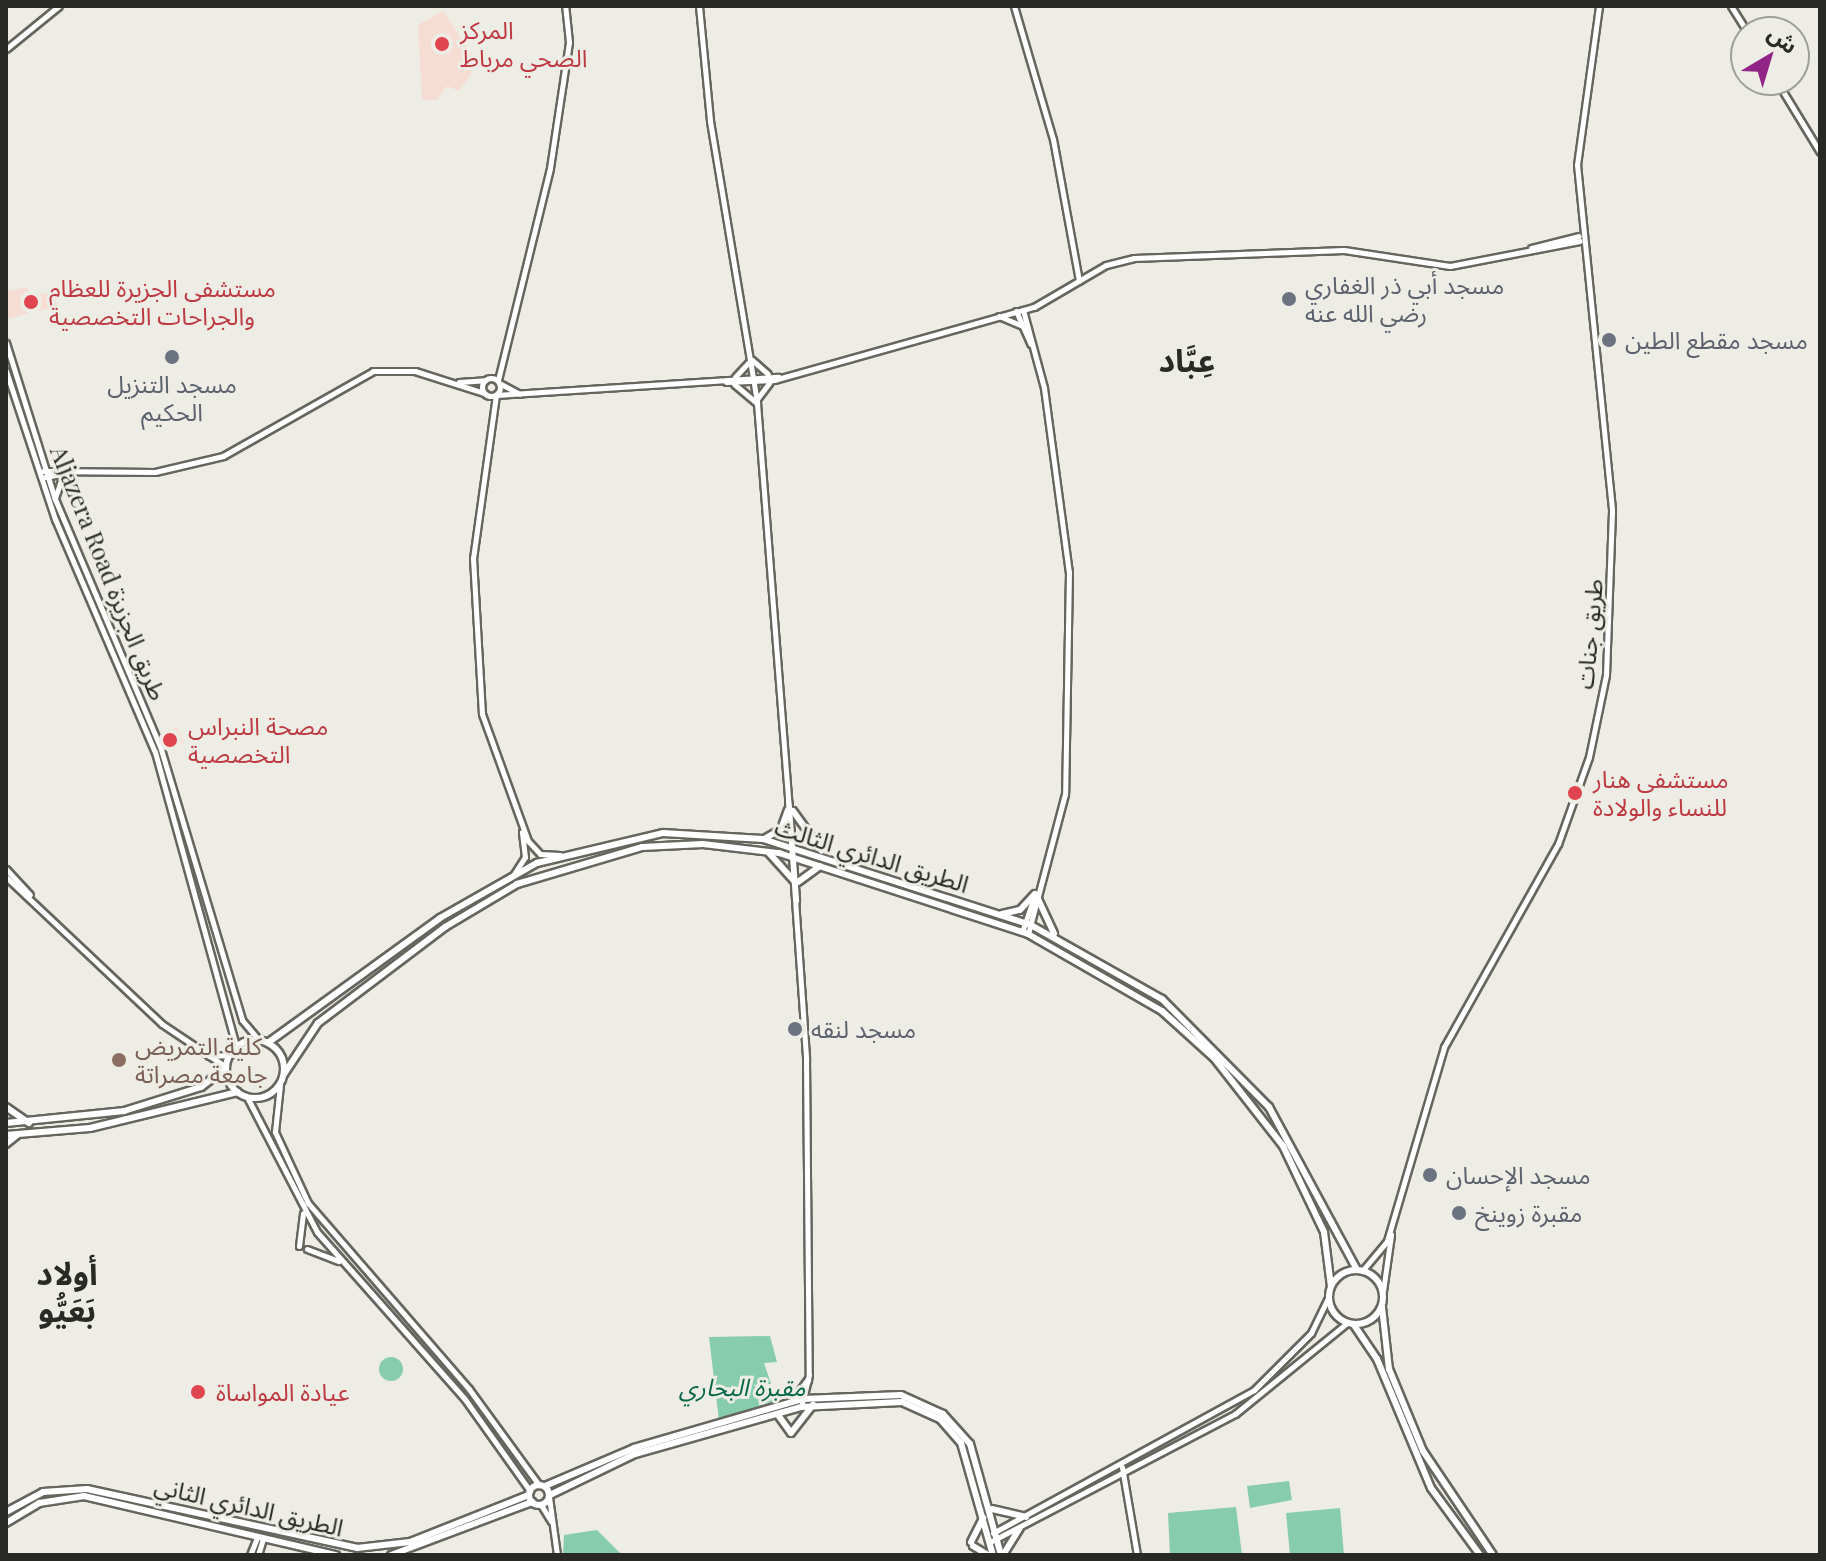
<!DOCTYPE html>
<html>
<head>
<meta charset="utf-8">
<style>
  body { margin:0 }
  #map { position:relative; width:1826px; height:1561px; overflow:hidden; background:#eeede5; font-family:"Playfair Display","Noto Sans Arabic",serif }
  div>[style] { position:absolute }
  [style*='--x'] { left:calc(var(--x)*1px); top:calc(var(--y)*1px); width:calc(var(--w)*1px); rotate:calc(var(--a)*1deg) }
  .medical>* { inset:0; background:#f5ddd4 }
  .green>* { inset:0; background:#87ccad }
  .round { border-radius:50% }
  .roads { filter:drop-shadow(2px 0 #66655e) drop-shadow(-2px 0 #66655e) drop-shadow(0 2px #66655e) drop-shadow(0 -2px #66655e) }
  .secondary>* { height:5px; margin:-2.5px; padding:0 2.5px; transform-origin:2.5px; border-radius:2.5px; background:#fff }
  .secondary>.ring { margin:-2.5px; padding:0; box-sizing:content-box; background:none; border:5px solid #fff; border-radius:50% }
  .primary>* { height:6px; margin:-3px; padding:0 3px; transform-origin:3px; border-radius:3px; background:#fff }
  .primary>.ring { margin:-3px; padding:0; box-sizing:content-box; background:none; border:6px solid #fff; border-radius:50% }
  .dots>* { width:22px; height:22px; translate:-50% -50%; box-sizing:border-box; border:4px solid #eeede5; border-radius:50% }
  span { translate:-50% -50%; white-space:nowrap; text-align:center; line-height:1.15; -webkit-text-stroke:6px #eeede5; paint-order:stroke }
  .health-label { font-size:24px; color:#be3a42 }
  .left { translate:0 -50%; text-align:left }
  .worship-label { font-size:24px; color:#5b616d }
  .street-label { font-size:24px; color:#292926 }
  .education-label { font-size:24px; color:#785e54 }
  .park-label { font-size:24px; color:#086749; font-style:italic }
  .district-label { font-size:32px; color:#292926; font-weight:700 }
  .frame { position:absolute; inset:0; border:8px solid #292926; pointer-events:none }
  .north { position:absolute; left:1730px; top:16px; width:80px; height:80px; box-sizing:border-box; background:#eeede5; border:2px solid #9f9f99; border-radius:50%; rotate:38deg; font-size:22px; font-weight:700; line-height:32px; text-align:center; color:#292926 }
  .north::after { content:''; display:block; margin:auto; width:28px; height:36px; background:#912486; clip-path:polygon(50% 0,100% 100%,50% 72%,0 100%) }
</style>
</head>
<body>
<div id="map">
  <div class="medical">
    <div style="clip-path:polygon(443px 11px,478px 63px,459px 91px,447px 86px,437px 100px,422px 100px,418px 25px)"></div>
    <div style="clip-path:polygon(27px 287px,30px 297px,54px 291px,57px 306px,6px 319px,6px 292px)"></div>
    <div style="clip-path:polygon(177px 727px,184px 744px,164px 752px,157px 735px)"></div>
  </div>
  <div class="green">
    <div style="clip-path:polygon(770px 1336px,777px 1362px,764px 1363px,778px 1404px,719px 1421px,709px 1337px)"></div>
    <div class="round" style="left:379px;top:1357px;width:24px;height:24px"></div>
    <div style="clip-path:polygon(1289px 1481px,1292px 1500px,1250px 1508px,1247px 1486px)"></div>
    <div style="clip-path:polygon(1236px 1507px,1242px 1555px,1170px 1555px,1168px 1513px)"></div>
    <div style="clip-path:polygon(1340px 1508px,1344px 1555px,1290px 1555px,1286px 1513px)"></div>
    <div style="clip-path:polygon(597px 1530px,622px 1555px,563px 1555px,564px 1535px)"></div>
  </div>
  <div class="roads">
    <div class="secondary">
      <div style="--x:699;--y:6;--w:116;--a:84.5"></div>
      <div style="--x:710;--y:121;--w:286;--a:80.5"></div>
      <div style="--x:757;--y:403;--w:499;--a:85.5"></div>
      <div style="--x:1014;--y:6;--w:139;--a:73.7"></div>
      <div style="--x:1053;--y:139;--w:144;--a:79.6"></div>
      <div style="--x:1731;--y:6;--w:31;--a:58"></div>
      <div style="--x:6;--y:49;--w:68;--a:-39.1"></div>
      <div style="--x:1776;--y:80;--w:84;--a:58.6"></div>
      <div style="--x:1531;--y:248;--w:49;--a:-14"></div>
      <div style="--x:1023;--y:310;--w:81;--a:74.9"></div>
      <div style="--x:1044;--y:388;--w:186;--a:82.3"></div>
      <div style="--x:1069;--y:572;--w:222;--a:91"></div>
      <div style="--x:1065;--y:794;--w:145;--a:104.8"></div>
      <div style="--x:1016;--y:311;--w:36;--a:66"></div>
      <div style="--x:999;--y:316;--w:25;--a:23"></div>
      <div style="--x:6;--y:343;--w:164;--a:72.6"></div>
      <div style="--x:55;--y:499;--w:268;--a:67"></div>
      <div style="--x:160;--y:746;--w:286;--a:73.3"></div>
      <div style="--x:242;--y:1020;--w:26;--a:50"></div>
      <div style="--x:752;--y:360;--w:21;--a:41"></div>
      <div style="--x:6;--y:371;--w:156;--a:71.7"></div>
      <div style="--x:55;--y:519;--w:254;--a:66.8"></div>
      <div style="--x:155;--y:752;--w:306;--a:74.6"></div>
      <div style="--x:735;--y:377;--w:22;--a:-47"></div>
      <div class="ring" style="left:482px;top:378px;width:13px;height:13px"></div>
      <div style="--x:498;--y:380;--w:218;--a:-76.2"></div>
      <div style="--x:550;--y:168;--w:127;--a:-81.4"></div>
      <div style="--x:569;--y:42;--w:36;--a:-96"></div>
      <div style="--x:459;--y:382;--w:26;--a:-4"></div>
      <div style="--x:726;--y:382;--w:48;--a:-2.4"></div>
      <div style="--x:774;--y:380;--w:270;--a:-15.7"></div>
      <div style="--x:1034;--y:307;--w:83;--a:-30.3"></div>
      <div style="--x:1106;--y:265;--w:29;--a:-14"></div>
      <div style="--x:1134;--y:258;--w:210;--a:-2.2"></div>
      <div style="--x:1344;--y:250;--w:107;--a:8.6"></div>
      <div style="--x:1450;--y:266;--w:132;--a:-10.9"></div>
      <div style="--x:501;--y:384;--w:21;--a:28"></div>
      <div style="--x:734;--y:384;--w:30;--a:40"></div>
      <div style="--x:496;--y:395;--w:165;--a:98"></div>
      <div style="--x:473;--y:558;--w:156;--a:86.7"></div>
      <div style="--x:482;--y:714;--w:135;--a:70.1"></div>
      <div style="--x:528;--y:841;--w:18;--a:47"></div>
      <div style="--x:540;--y:854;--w:20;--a:3"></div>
      <div style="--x:496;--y:395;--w:283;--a:-3.7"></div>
      <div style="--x:757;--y:399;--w:21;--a:-53"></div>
      <div style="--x:43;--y:471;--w:112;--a:0.5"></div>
      <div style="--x:155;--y:472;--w:70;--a:-13.2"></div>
      <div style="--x:223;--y:456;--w:172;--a:-29.5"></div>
      <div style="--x:373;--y:371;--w:42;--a:0"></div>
      <div style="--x:415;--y:371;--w:72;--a:17.7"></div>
      <div style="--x:45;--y:477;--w:21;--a:-11"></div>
      <div style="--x:55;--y:498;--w:24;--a:-71"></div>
      <div style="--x:788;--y:799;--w:261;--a:86"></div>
      <div style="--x:806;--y:1059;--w:316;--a:89.5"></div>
      <div style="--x:809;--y:1375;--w:33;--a:104"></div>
      <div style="--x:6;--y:869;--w:35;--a:47"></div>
      <div style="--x:514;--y:874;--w:20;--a:-57"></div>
      <div style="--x:525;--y:857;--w:25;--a:-97"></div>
      <div style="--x:6;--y:877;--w:214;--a:43.3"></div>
      <div style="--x:162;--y:1024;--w:77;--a:33.9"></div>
      <div style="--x:1022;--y:932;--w:37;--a:-71"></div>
      <div style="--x:209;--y:1056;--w:21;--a:-3"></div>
      <div style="--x:280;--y:1085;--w:47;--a:96.1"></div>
      <div style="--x:275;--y:1132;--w:78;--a:65.1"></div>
      <div style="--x:308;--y:1203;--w:246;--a:49.1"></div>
      <div style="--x:469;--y:1389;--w:119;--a:53.9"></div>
      <div style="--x:247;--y:1097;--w:152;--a:62.6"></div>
      <div style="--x:317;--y:1232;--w:222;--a:48.5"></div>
      <div style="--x:464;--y:1398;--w:114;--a:54.6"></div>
      <div style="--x:299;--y:1246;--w:33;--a:-83"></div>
      <div style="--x:307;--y:1249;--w:34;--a:21"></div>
      <div style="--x:1362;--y:1271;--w:39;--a:-50"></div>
      <div style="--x:1387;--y:1241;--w:202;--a:-73.6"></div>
      <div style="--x:1444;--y:1047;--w:233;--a:-60.7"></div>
      <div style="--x:1558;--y:844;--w:92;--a:-70.4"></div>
      <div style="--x:1589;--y:757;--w:84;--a:-78.3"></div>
      <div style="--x:1606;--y:675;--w:166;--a:-87.9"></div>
      <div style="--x:1612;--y:509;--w:346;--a:-95.8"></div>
      <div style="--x:1577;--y:165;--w:161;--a:-82.1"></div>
      <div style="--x:1383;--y:1291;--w:57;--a:-81.9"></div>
      <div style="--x:1122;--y:1467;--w:89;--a:80.3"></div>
      <div style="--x:549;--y:1497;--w:59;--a:82.1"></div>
      <div style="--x:541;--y:1505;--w:19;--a:58"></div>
      <div style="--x:993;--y:1533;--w:298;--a:-28.7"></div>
      <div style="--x:1254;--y:1390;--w:81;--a:-45"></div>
      <div style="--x:1311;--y:1333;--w:41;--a:-64.1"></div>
      <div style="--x:990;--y:1542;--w:276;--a:-27.6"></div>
      <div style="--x:1235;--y:1414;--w:144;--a:-39.1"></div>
      <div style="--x:250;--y:1555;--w:18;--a:-68"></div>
      <div style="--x:258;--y:1555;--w:17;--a:-73"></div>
    </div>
    <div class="primary">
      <div style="--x:793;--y:811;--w:49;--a:54.1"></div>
      <div style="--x:764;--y:839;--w:20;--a:-30"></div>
      <div style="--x:781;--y:829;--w:20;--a:-70"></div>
      <div style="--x:769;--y:853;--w:36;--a:48"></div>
      <div style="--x:798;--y:882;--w:27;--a:-36"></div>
      <div style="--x:1038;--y:899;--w:38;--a:65"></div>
      <div style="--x:1002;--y:914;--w:18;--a:-13"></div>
      <div style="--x:1020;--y:910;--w:22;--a:-47"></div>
      <div class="ring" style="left:226px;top:1040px;width:52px;height:52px"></div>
      <div style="--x:269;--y:1042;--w:211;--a:-35.9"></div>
      <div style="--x:440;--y:918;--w:112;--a:-29.6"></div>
      <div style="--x:537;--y:863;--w:130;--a:-13.4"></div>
      <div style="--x:663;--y:833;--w:100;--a:3.4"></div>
      <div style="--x:763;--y:839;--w:281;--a:17.8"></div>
      <div style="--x:1031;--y:925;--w:150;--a:29.5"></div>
      <div style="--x:1162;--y:999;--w:152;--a:45.3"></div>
      <div style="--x:1269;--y:1107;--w:185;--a:61.6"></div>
      <div style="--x:284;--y:1074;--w:61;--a:-56.3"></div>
      <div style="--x:318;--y:1023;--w:159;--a:-37.1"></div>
      <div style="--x:445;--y:927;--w:84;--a:-30.8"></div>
      <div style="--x:517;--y:884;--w:130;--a:-16.5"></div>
      <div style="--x:642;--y:847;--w:61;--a:-2.8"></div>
      <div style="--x:703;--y:844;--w:77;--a:6.8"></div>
      <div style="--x:779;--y:853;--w:262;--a:18"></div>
      <div style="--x:1028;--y:934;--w:155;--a:29.9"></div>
      <div style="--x:1162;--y:1011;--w:70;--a:42.1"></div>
      <div style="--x:1214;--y:1058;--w:112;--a:51.9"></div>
      <div style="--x:1283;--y:1146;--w:95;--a:64.5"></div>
      <div style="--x:1324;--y:1232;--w:55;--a:82.7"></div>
      <div style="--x:6;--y:1107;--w:28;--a:35"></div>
      <div style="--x:6;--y:1123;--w:119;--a:-5.8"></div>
      <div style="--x:124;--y:1111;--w:81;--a:-17.3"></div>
      <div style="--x:201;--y:1087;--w:30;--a:-37"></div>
      <div style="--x:6;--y:1135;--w:84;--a:-4.8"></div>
      <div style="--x:90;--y:1128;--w:152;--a:-13.7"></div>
      <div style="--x:6;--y:1144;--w:14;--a:-39"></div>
      <div class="ring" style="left:1329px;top:1270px;width:48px;height:48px"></div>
      <div style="--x:1382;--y:1307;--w:62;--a:83.6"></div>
      <div style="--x:1389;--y:1369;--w:89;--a:67.5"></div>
      <div style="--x:1423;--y:1451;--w:125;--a:56.1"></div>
      <div style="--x:1354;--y:1325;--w:41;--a:55.9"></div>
      <div style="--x:1377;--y:1359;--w:140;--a:67.3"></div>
      <div style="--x:1431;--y:1488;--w:83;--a:53.8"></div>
      <div style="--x:794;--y:1400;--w:24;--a:-54"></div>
      <div style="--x:778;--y:1415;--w:22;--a:54"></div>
      <div style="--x:791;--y:1433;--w:36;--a:-52"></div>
      <div class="ring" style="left:529px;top:1485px;width:14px;height:14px"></div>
      <div style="--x:545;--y:1486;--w:97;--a:-23.1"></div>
      <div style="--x:634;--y:1448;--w:176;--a:-16.2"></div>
      <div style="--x:803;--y:1399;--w:98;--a:-2.3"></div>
      <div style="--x:901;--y:1395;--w:46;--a:24.3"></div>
      <div style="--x:943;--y:1414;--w:40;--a:48"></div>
      <div style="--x:970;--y:1444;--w:115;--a:74.4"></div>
      <div style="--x:550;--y:1495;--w:94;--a:-25.8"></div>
      <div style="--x:635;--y:1454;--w:173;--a:-15.8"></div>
      <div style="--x:801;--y:1407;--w:101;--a:-2.8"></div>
      <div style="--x:902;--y:1402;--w:42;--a:24.1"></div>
      <div style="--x:940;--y:1419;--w:32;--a:49"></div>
      <div style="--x:961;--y:1443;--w:116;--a:74.1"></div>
      <div style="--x:992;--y:1509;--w:35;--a:13"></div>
      <div style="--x:6;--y:1512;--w:42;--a:-28.4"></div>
      <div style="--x:43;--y:1492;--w:44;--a:-3.9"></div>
      <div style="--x:87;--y:1489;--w:276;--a:12.3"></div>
      <div style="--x:357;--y:1548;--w:53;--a:-6.5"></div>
      <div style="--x:410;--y:1542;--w:128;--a:-21.6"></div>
      <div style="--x:6;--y:1523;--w:39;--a:-31"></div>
      <div style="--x:39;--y:1503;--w:46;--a:-8.8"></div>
      <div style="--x:84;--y:1496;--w:259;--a:13.2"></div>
      <div style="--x:971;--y:1542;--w:27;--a:-63"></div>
      <div style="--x:973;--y:1546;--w:17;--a:31"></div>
      <div style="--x:391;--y:1555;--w:151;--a:-20.6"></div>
      <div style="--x:1003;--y:1555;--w:31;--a:-58"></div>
    </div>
  </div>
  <div class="dots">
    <div style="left:442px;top:44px;background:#e0444e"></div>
    <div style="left:1289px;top:299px;background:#6b7280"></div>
    <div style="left:31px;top:302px;background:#e0444e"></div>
    <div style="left:1609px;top:340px;background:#6b7280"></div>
    <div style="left:172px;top:357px;background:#6b7280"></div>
    <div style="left:170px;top:740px;background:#e0444e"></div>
    <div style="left:1575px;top:793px;background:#e0444e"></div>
    <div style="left:795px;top:1029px;background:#6b7280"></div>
    <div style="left:119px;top:1060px;background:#8d6e63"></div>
    <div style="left:1430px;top:1175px;background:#6b7280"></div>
    <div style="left:1459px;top:1213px;background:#6b7280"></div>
    <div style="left:198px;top:1392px;background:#e0444e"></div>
  </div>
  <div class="health-label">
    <span class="left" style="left:460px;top:44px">المركز<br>الصحي مرباط</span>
    <span class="left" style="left:49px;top:302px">مستشفى الجزيرة للعظام<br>والجراحات التخصصية</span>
    <span class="left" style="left:188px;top:740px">مصحة النبراس<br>التخصصية</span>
    <span class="left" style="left:1593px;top:793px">مستشفى هنار<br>للنساء والولادة</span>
    <span class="left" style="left:216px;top:1392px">عيادة المواساة</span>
  </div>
  <div class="worship-label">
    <span class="left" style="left:1305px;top:299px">مسجد أبي ذر الغفاري<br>رضي الله عنه</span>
    <span class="left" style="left:1625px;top:340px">مسجد مقطع الطين</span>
    <span style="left:172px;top:398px">مسجد التنزيل<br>الحكيم</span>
    <span class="left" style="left:811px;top:1029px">مسجد لنقه</span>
    <span class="left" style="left:1446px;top:1175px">مسجد الإحسان</span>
    <span class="left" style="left:1475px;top:1213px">مقبرة زوينخ</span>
  </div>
  <div class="street-label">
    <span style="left:109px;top:573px;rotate:68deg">Aljazera Road طريق الجزيزة</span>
    <span style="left:1589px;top:634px;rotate:-85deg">طريق جنات</span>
    <span style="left:872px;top:855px;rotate:17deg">الطريق الدائري الثالث</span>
    <span style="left:249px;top:1506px;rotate:13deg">الطريق الدائري الثاني</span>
  </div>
  <div class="education-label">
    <span class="left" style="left:135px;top:1060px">كلية التمريض<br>جامعة مصراتة</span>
  </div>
  <div class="park-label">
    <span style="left:742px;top:1387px">مقبرة البحاري</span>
  </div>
  <div class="district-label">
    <span style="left:1187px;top:359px">عِبَّاد</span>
    <span style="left:67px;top:1291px">أولاد<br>بَعَيُّو</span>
  </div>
  <div class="frame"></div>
  <div class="north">ش</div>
</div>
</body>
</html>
